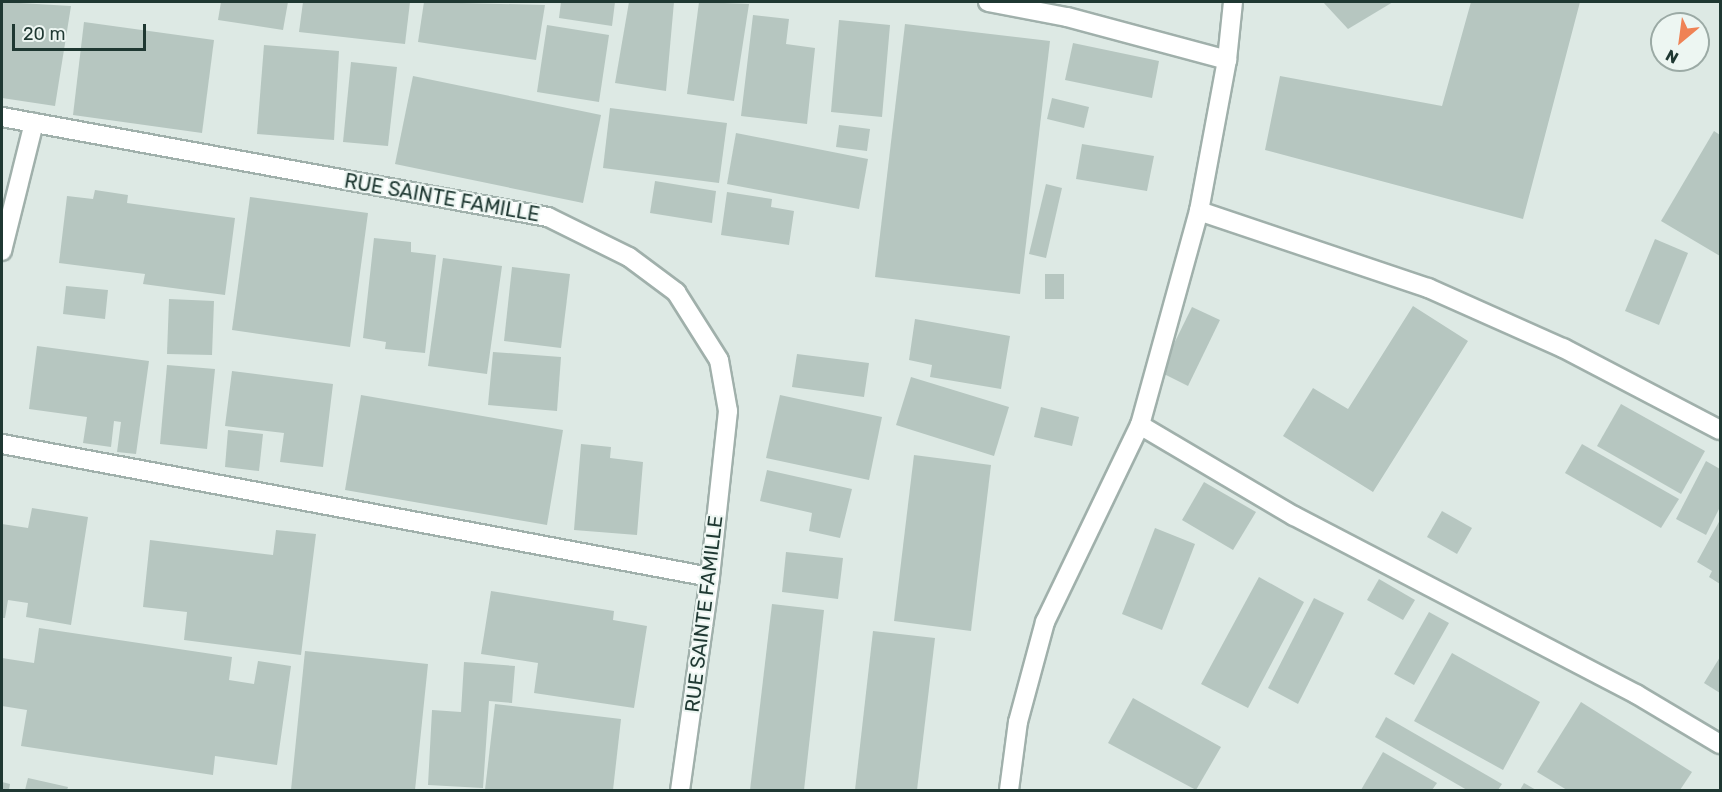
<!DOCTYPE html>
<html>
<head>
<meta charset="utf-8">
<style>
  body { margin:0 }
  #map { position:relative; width:1722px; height:792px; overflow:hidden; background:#dde9e4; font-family:Rubik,sans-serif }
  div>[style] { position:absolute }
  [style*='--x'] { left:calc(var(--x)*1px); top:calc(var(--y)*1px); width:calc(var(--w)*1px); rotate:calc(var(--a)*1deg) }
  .building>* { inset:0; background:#b6c6c0 }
  .roads { filter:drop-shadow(2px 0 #a0b0ab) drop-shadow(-2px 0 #a0b0ab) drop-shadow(0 2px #a0b0ab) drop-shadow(0 -2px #a0b0ab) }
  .street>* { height:18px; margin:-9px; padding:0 9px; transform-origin:9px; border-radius:9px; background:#fff }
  span { translate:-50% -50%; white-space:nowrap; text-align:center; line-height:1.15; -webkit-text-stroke:4.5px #edf6f2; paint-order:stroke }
  .street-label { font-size:20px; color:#1f3832 }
  .frame { position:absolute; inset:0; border:3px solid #1f3832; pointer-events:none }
  .north { position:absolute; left:1650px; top:12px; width:60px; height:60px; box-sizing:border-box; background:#edf6f2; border:2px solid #9baaa5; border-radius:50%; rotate:209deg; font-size:16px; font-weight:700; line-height:24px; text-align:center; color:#1f3832 }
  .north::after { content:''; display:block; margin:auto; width:21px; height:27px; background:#ef8255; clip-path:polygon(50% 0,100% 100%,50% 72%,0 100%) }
  .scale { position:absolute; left:12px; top:24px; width:134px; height:27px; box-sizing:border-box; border:3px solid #1f3832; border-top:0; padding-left:8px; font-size:18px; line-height:21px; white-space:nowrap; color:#1f3832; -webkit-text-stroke:4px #edf6f2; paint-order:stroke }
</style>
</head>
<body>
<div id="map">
  <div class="building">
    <div style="clip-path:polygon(2px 2px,71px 6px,55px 106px,2px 98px)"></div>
    <div style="clip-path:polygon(221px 2px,288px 2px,283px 30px,218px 20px)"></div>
    <div style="clip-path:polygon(303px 2px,410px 2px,405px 44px,299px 32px)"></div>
    <div style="clip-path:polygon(424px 2px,545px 5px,536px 60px,418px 42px)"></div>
    <div style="clip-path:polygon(561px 2px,615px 2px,612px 26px,559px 18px)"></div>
    <div style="clip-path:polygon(629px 2px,674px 2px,666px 91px,615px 83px)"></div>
    <div style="clip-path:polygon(699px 2px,749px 4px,734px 101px,687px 94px)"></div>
    <div style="clip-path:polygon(1323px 2px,1393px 2px,1348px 29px)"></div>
    <div style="clip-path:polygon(1471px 2px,1580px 2px,1523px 219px,1265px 150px,1280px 76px,1442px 106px)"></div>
    <div style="clip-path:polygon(753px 15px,789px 19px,786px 44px,815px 48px,807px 124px,741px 116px)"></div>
    <div style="clip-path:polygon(839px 20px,890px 25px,882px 117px,831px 112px)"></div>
    <div style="clip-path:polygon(84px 22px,214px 40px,202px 133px,73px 115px)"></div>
    <div style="clip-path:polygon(905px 24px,1050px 41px,1020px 294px,875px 277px)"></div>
    <div style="clip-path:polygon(547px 25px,609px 35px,599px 102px,537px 92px)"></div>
    <div style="clip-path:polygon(1073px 43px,1159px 61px,1152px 98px,1065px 80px)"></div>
    <div style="clip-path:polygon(264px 45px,339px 51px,334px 140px,257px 134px)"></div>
    <div style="clip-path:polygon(351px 62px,397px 67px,388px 146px,343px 142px)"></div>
    <div style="clip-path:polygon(413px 76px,601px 115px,583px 203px,395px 164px)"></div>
    <div style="clip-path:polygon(1052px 98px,1089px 107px,1084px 128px,1047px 119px)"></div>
    <div style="clip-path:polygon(610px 108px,727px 123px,719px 183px,603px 168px)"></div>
    <div style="clip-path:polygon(839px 125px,870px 129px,867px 151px,836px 147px)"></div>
    <div style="clip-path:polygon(1714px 131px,1720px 135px,1720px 256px,1661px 221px)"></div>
    <div style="clip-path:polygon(736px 133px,868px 159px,859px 209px,727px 184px)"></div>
    <div style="clip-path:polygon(1082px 144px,1154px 156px,1147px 191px,1076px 179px)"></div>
    <div style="clip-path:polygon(655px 181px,716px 191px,712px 223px,650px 213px)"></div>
    <div style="clip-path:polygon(1046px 184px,1062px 188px,1046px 258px,1029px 254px)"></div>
    <div style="clip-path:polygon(95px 190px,128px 195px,127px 203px,235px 218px,225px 295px,143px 284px,145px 274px,59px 263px,67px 196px,93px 199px)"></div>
    <div style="clip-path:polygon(727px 192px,772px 199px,771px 207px,794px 211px,789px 245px,721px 235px)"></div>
    <div style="clip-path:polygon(250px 197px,368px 213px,350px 347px,232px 330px)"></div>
    <div style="clip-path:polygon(374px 238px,411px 242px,411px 252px,436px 255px,425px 353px,385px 349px,386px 342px,363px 338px)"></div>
    <div style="clip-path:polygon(1655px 239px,1688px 253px,1659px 325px,1625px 311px)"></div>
    <div style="clip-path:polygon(443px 258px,502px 266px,487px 374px,428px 366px)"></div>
    <div style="clip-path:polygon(512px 267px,570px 274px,561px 348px,504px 341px)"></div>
    <div style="clip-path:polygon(1045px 274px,1064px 274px,1064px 299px,1045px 299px)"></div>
    <div style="clip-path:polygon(66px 286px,108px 290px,105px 319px,63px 314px)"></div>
    <div style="clip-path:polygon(169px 299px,214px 301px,212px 355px,167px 354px)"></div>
    <div style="clip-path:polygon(1413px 306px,1468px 341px,1373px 492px,1283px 436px,1313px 388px,1348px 409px)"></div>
    <div style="clip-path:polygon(1192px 307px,1220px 320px,1188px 386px,1160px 372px)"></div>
    <div style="clip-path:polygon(915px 319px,1010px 336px,1001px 389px,930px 377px,932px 365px,909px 360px)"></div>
    <div style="clip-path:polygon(37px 346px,149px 361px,136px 454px,117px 452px,121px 422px,114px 421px,111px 447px,83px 443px,87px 417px,29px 409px)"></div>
    <div style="clip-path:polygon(493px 352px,561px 357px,557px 411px,488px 405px)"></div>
    <div style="clip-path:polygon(797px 354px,869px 363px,864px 397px,792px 387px)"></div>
    <div style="clip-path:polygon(167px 365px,215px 369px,207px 449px,160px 444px)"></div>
    <div style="clip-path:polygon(232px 371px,333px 384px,323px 467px,280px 462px,284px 433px,225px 426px)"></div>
    <div style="clip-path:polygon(911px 377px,1009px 407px,994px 456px,896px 425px)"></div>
    <div style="clip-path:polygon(361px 395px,563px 430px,547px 525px,345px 490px)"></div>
    <div style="clip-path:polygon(780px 395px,882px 417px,869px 480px,766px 458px)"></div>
    <div style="clip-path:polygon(1621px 404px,1705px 451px,1681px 494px,1597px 446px)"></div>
    <div style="clip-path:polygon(1041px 407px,1079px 417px,1072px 446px,1034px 437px)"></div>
    <div style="clip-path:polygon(228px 430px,263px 434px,259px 471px,225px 467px)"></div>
    <div style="clip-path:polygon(581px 444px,611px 447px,610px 458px,643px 462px,637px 535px,574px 530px)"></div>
    <div style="clip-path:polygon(1582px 444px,1679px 499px,1661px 528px,1565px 473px)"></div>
    <div style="clip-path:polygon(914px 455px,991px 465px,971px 631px,894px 621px)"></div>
    <div style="clip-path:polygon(1706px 461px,1720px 469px,1720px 507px,1706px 535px,1676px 519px)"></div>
    <div style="clip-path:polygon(767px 470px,852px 489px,840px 538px,809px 531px,812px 513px,760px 501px)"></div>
    <div style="clip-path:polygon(1204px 482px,1256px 512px,1233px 550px,1182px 520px)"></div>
    <div style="clip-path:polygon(32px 508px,88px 517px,71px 625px,26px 617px,28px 603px,8px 600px,5px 618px,2px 618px,2px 524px,28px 528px)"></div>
    <div style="clip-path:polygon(1442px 511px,1472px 528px,1457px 554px,1427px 537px)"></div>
    <div style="clip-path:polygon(1720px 520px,1720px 584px,1709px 577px,1712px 571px,1697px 562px)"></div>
    <div style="clip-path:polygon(1155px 528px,1195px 544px,1162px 630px,1122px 614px)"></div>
    <div style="clip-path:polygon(276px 530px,316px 534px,301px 655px,184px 640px,187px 612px,143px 607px,150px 540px,273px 555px)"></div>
    <div style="clip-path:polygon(786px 552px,843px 558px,838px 599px,782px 592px)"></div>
    <div style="clip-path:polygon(1259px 577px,1304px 602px,1248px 708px,1201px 684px)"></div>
    <div style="clip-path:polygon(1379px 579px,1415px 600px,1403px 620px,1367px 600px)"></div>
    <div style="clip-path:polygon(491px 591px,614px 611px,613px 620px,647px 626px,634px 708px,534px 693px,538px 663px,481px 654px)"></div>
    <div style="clip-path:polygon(1314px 598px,1344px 613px,1298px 704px,1268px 688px)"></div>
    <div style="clip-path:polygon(772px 604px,824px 610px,804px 790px,750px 790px)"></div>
    <div style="clip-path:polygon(1429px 612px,1449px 623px,1414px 685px,1394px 674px)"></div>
    <div style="clip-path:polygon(39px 628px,232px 657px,229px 680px,254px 684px,258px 661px,291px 666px,277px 765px,215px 756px,213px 775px,21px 746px,27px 710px,2px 706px,2px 658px,34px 663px)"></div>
    <div style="clip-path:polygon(873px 631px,935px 638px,917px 790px,855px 790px)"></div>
    <div style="clip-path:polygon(305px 651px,428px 664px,415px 790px,291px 790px)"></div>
    <div style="clip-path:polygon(1452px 653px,1540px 702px,1503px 770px,1414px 721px)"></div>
    <div style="clip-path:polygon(1720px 657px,1720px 693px,1704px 683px)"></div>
    <div style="clip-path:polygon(464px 662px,515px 666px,512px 703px,489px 701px,483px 788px,428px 785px,432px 710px,461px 712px)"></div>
    <div style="clip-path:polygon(1133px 698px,1221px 747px,1196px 790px,1108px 743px)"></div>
    <div style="clip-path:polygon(1581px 702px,1692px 772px,1680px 790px,1567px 790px,1537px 772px)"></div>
    <div style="clip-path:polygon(495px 704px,621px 719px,613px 790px,485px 790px)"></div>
    <div style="clip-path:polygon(1386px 717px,1502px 784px,1498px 790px,1467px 790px,1375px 737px)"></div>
    <div style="clip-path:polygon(1383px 752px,1437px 783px,1432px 790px,1361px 790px)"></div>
    <div style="clip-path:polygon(28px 778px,68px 787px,67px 790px,25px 790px)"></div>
    <div style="clip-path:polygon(2px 782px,10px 784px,9px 790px,2px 790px)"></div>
    <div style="clip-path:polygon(1524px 783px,1536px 790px,1520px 790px)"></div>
  </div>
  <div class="roads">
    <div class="street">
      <div style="--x:988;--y:2;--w:80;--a:10.8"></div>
      <div style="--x:1067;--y:17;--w:166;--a:15"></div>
      <div style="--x:2;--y:117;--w:555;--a:10.38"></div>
      <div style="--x:548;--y:217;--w:90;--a:26.3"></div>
      <div style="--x:629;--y:257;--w:59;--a:36.7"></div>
      <div style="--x:676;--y:292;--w:80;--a:57.7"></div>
      <div style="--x:719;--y:360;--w:52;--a:80"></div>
      <div style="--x:728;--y:411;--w:167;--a:96.2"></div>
      <div style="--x:710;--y:577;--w:215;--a:98"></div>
      <div style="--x:1199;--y:211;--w:242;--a:18.6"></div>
      <div style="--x:1428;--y:288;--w:148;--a:24"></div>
      <div style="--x:1563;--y:348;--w:177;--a:27.6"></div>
      <div style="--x:2;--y:251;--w:132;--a:-76"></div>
      <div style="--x:1140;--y:425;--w:179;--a:30.6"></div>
      <div style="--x:1294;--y:516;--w:386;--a:27.5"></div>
      <div style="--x:1636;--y:694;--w:98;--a:30.8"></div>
      <div style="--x:2;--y:444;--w:720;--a:10.64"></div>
      <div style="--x:1009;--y:790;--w:69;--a:-82.5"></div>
      <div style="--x:1018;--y:722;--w:104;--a:-74.9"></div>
      <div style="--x:1045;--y:622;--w:219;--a:-64.3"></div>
      <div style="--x:1140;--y:425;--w:222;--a:-74.6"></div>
      <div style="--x:1199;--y:211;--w:154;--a:-79.5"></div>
      <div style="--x:1227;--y:60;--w:58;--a:-84.1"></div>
    </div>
  </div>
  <div class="street-label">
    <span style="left:442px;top:198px;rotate:10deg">RUE SAINTE FAMILLE</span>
    <span style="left:704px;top:614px;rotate:-83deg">RUE SAINTE FAMILLE</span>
  </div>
  <div class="frame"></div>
  <div class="north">N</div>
  <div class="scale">20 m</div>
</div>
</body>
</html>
